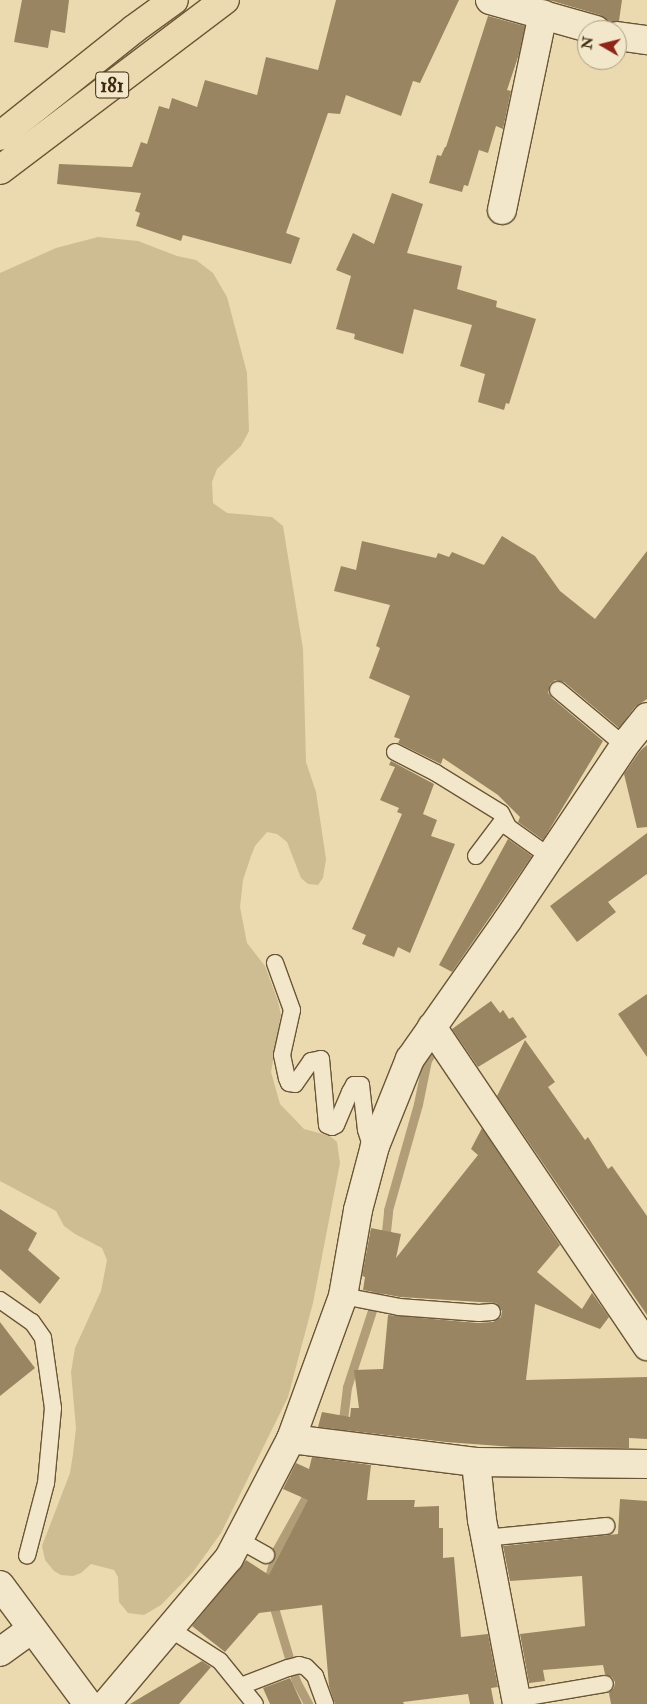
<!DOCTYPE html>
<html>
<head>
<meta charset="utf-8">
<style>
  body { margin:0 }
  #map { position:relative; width:647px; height:1704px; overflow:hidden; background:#ebdaaf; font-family:"IM FELL Double Pica",serif }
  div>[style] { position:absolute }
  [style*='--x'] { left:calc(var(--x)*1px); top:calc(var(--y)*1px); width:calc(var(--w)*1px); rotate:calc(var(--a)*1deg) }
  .green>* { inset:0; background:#cebc93 }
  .stream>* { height:9px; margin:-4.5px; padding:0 4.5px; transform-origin:4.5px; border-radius:4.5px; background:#b19e78 }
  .building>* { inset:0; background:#998561 }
  .roads { filter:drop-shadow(1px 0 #6b5536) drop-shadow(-1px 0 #6b5536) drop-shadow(0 1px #6b5536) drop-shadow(0 -1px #6b5536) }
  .service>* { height:16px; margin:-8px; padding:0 8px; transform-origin:8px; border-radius:8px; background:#f2e7cb }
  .minor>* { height:28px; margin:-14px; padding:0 14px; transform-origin:14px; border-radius:14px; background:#f2e7cb }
  .secondary>* { height:28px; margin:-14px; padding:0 14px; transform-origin:14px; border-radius:14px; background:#f2e7cb }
  .trunk>* { height:28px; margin:-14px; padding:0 14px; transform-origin:14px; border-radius:14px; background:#ebdaaf }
  span { translate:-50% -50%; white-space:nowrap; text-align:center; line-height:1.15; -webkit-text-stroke:5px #f2e7cb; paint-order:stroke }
  .shield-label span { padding:1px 4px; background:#f2e7cb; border:1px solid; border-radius:4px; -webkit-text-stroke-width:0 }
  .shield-label { font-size:20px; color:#40290d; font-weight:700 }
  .north { position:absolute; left:577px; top:20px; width:50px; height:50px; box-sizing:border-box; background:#f2e7cb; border:1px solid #ab9b7f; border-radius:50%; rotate:278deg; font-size:14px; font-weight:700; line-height:20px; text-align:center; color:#40290d }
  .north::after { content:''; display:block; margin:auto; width:18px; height:22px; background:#8f2418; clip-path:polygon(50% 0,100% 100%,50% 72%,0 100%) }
</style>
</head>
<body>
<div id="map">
  <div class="green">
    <div style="clip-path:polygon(98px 237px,138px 241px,177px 256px,196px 260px,213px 273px,227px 297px,241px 350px,247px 373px,249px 431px,241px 446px,217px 469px,212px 482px,213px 503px,227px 513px,272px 517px,283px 526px,303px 649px,306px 762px,316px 792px,326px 859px,323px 878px,318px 885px,308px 884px,301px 878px,287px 842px,277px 834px,267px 832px,255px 846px,251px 856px,243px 880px,240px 907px,247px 943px,265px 966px,278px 1001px,281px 1015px,271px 1072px,280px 1104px,304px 1129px,330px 1136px,337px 1142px,340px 1163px,313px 1303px,288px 1397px,221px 1533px,193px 1572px,161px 1605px,144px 1615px,128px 1613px,119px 1602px,118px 1577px,114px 1570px,91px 1564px,81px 1573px,73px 1576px,61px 1575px,54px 1571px,45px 1560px,42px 1546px,70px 1473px,73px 1454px,76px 1428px,71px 1372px,75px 1348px,101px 1291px,107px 1260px,102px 1248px,75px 1234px,64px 1226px,56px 1211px,0 1181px,0 273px,56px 248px)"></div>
  </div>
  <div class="stream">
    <div style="--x:385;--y:1241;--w:31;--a:-84"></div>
    <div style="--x:388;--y:1210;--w:110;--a:-74.2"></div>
    <div style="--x:418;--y:1104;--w:45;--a:-78.4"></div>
    <div style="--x:427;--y:1060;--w:20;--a:-57"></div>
    <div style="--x:337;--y:1440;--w:13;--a:-67"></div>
    <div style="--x:342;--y:1428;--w:41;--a:-83"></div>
    <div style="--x:347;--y:1387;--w:97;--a:-71.9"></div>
    <div style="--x:377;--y:1295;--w:14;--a:-82"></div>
    <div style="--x:270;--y:1583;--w:6;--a:-99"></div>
    <div style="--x:269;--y:1577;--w:29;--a:-74"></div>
    <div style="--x:277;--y:1549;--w:70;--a:-60.9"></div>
    <div style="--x:272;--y:1601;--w:84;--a:73.3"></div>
    <div style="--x:296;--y:1681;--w:26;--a:62"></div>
  </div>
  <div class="building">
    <div style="clip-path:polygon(22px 0,69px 0,65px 33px,51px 30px,48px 48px,14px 42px)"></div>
    <div style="clip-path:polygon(336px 0,459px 0,420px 83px,413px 81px,401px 116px,346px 95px,340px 114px,328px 113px,286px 233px,300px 238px,291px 264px,183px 235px,181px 241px,136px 226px,140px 213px,135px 211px,141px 193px,57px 184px,59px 164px,132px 167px,141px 142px,147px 144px,159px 106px,169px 109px,172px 98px,197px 107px,205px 80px,257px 95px,266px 57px,318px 70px)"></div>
    <div style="clip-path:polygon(549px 0,622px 0,619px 21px,609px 23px,600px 15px)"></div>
    <div style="clip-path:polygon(488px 16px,525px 26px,519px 54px,507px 90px,511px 91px,503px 129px,496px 126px,488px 153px,479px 150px,468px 186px,464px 185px,462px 192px,429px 183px,437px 155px,441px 156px,445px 147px,446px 147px)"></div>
    <div style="clip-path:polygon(392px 193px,423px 204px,407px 253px,462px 266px,457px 289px,497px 301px,496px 307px,536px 319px,509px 404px,506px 403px,504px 410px,478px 402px,485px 374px,460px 366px,472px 325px,414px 309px,403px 354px,354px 339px,355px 334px,336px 329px,351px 276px,336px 270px,353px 233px,374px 244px)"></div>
    <div style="clip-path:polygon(502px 536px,535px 556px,560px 591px,595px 619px,647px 551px,647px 699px,635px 707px,619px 728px,564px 682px,555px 680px,550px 684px,548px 693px,552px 698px,603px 741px,543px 840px,518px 822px,520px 817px,498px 795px,443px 758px,441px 764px,398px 743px,400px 739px,394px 737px,410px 696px,369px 678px,380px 648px,376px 646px,390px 605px,334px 591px,341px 566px,356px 570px,362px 541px,436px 558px,438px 553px,449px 557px,452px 552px,484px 565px)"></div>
    <div style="clip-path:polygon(647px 745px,647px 827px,637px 828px,624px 774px,640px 751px)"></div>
    <div style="clip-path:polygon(391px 761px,434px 784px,423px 814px,437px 820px,431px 836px,455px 844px,410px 953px,398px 947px,394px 957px,362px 944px,366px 935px,352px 929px,402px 814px,397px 812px,399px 808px,380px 800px,395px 767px,389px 765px)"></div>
    <div style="clip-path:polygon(647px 833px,647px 874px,608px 902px,616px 912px,577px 942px,550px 906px)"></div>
    <div style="clip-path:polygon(508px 839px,532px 856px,452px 972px,439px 965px)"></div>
    <div style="clip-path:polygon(647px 994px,647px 1057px,618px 1014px)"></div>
    <div style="clip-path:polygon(491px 1001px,500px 1013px,503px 1010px,509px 1019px,513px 1017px,527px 1037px,478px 1067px,452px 1029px)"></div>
    <div style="clip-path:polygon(525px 1040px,555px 1082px,548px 1087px,585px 1140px,588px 1137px,608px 1169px,612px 1166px,647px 1216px,647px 1315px,497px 1096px)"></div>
    <div style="clip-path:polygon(482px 1128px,560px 1245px,537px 1272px,582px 1309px,592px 1293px,609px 1317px,600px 1329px,535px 1304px,526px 1380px,647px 1377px,647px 1439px,629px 1438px,629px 1448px,513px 1447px,446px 1442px,318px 1427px,322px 1412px,350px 1417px,351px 1408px,359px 1408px,354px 1370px,383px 1369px,388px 1315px,478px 1323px,493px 1322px,501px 1317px,502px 1311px,496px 1303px,400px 1297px,363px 1290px,365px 1277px,362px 1276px,371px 1228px,401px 1234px,396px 1258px,478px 1155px,471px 1149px)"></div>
    <div style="clip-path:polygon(0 1209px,37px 1233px,28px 1250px,60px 1278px,40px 1304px,0 1269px)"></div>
    <div style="clip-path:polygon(0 1322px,35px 1368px,0 1396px)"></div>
    <div style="clip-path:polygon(312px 1457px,371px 1465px,367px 1500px,415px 1500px,414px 1507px,439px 1506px,439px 1528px,443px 1528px,443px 1558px,454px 1557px,461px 1637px,488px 1634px,498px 1687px,491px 1688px,494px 1704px,470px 1704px,468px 1694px,403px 1702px,404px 1704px,335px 1704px,329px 1686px,322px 1605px,259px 1613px,225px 1652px,192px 1626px,246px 1560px,269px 1575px,308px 1500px,283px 1489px,296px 1463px,309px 1469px)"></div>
    <div style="clip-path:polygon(620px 1499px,647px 1501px,647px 1704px,611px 1704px,609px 1693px,614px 1688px,615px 1682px,612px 1677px,605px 1674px,603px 1665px,543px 1670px,545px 1681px,529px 1683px,520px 1634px,585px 1626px,582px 1576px,510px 1581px,503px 1546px,618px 1534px)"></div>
    <div style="clip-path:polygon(202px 1661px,211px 1667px,179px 1704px,130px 1704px)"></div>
    <div style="clip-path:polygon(290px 1678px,302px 1704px,270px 1704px,263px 1688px)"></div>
  </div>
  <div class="roads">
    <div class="service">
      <div style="--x:558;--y:690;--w:87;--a:39.9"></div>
      <div style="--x:395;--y:752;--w:46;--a:27.1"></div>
      <div style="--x:436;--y:773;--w:76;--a:31.6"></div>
      <div style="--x:501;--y:813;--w:16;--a:63"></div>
      <div style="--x:508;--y:827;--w:52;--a:35.5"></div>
      <div style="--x:476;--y:856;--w:46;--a:-52.9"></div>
      <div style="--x:275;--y:963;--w:50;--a:70.1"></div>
      <div style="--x:292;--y:1010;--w:46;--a:102.5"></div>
      <div style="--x:282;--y:1055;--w:24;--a:78"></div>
      <div style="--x:287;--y:1078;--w:5;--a:68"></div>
      <div style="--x:289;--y:1083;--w:6;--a:9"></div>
      <div style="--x:295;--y:1084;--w:28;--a:-55"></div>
      <div style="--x:311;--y:1061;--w:10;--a:-11"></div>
      <div style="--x:321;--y:1059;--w:66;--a:84.8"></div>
      <div style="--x:327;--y:1125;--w:5;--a:22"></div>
      <div style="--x:332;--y:1127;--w:4;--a:-27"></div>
      <div style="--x:336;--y:1125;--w:36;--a:-67"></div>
      <div style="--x:350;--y:1092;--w:8;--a:-60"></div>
      <div style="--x:354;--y:1085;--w:7;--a:0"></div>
      <div style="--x:361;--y:1085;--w:45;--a:83.7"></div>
      <div style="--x:366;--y:1130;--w:23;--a:72"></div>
      <div style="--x:343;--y:1296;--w:57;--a:11.1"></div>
      <div style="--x:399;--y:1307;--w:80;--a:4.3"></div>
      <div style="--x:479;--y:1313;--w:13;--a:-4"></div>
      <div style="--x:0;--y:1300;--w:39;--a:35"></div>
      <div style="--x:32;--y:1322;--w:19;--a:55"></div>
      <div style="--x:43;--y:1338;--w:71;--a:81.9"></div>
      <div style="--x:53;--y:1408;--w:75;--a:95.3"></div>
      <div style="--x:46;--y:1483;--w:75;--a:104.6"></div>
      <div style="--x:485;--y:1538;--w:122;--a:-5.7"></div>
      <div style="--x:239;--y:1540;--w:31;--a:29"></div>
      <div style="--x:170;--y:1629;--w:59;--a:32.6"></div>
      <div style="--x:220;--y:1661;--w:55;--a:50.9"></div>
      <div style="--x:241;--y:1686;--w:50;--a:-21"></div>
      <div style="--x:288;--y:1668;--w:11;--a:-15"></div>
      <div style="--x:299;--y:1665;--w:7;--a:16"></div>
      <div style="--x:306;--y:1667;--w:13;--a:45"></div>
      <div style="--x:315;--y:1676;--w:30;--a:70"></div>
      <div style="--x:516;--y:1699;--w:90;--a:-9.6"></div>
    </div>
    <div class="minor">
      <div style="--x:490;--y:0;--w:110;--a:15.8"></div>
      <div style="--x:617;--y:36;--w:30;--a:8"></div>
      <div style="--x:502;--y:210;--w:200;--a:-78.2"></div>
      <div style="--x:432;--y:1027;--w:385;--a:56"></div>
      <div style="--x:291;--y:1439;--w:186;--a:7.1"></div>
      <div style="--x:476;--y:1462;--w:171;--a:0.7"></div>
      <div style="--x:476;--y:1462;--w:58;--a:84.1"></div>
      <div style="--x:482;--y:1520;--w:187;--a:79.2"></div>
      <div style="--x:0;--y:1652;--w:39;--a:-36"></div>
      <div style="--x:106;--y:1704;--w:191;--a:-49.9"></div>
      <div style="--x:229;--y:1558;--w:134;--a:-62.5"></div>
      <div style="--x:291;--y:1439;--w:152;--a:-70"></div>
      <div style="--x:343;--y:1296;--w:87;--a:-80.1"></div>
      <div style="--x:358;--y:1210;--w:66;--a:-75.1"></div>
      <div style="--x:375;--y:1146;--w:94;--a:-68.1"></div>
      <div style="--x:410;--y:1059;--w:169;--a:-54.9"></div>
      <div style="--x:507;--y:921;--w:216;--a:-56.2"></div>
      <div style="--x:627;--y:742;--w:32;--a:-51"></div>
    </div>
    <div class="secondary">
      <div style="--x:0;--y:1585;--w:148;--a:53.5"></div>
    </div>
    <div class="trunk">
      <div style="--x:0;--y:136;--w:171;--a:-38.6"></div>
      <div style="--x:134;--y:29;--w:49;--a:-35.9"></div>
      <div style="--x:0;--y:170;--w:282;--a:-37.1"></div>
    </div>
  </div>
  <div class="shield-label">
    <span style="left:112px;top:85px">181</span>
  </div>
  <div class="north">N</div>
</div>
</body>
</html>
